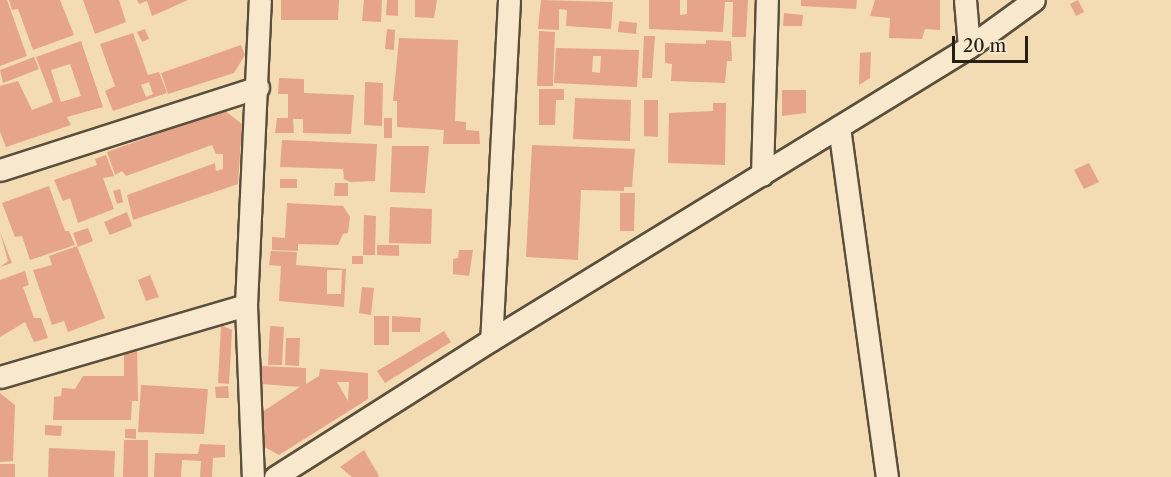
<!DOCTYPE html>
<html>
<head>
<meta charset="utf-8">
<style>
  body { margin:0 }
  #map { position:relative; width:1171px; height:477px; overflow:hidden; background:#f3dbb3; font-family:"Libre Caslon Text",serif }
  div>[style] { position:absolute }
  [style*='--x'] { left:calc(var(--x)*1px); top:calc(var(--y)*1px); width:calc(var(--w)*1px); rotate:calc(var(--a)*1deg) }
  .building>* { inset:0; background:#e6a58b }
  .roads { filter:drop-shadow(2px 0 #5a4f3d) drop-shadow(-2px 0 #5a4f3d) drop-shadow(0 2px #5a4f3d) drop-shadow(0 -2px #5a4f3d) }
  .street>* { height:21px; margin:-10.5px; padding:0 10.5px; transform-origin:10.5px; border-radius:10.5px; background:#f7e8ce }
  span { translate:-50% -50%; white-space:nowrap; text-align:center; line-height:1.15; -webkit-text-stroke:5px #f7e8ce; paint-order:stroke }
  .scale { position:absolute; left:952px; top:36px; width:76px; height:27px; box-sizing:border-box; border:3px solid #272016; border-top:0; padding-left:8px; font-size:18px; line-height:21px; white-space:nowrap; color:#272016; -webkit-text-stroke:4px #f7e8ce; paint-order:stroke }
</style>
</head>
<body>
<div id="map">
  <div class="building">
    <div style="clip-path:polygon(0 0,7px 0,27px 56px,0 66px)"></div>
    <div style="clip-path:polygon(9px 0,60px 0,74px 35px,33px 50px,18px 9px,12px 10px)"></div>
    <div style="clip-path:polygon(83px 0,119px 0,126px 22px,95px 34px)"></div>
    <div style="clip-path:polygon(137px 0,188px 0,152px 16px,147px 1px,139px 4px)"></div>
    <div style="clip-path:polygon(281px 0,339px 0,338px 20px,281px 20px)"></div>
    <div style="clip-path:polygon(364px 0,382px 0,381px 22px,362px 21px)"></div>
    <div style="clip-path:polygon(387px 0,398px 0,398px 16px,386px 15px)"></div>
    <div style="clip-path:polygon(415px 0,437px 0,434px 18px,415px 17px)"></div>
    <div style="clip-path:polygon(541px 0,613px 2px,611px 29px,566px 26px,567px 10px,559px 9px,559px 30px,538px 29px)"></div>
    <div style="clip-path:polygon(649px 0,680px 0,680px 15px,687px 14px,687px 0,748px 0,746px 37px,732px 37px,733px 2px,725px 2px,723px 32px,649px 29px)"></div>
    <div style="clip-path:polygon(801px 0,857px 0,856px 9px,801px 6px)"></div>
    <div style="clip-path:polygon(875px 0,940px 0,940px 30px,925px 29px,922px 39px,889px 38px,890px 18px,870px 16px)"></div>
    <div style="clip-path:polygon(1078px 0,1084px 12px,1076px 16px,1070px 4px)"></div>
    <div style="clip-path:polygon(784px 13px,803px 15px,802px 26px,783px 26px)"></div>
    <div style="clip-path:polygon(619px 21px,637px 23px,636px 34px,618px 32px)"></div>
    <div style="clip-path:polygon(145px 29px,149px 39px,142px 42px,137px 32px)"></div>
    <div style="clip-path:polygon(387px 29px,395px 30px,394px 50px,385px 49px)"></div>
    <div style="clip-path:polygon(539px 31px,555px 32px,553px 86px,537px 86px)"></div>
    <div style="clip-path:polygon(evenodd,133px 33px,148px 75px,159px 72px,167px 93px,113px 111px,105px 91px,115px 86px,100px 44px,133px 33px,149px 82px,153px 94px,146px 97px,141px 85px,149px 82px)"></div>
    <div style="clip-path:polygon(644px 36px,655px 36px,652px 78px,642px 78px)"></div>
    <div style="clip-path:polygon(399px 38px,458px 40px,455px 121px,466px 122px,466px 130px,479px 131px,480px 144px,443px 144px,444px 130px,397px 127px,397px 101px,393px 101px)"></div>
    <div style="clip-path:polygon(706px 40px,731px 41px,732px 61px,727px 61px,725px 83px,671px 81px,672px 64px,665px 63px,665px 43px,706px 44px)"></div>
    <div style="clip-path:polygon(evenodd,81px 41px,103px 107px,67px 117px,71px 125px,6px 147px,0 132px,0 86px,18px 81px,32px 110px,53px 102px,36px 57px,81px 41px,70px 64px,81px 96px,61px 102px,51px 70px,70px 64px)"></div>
    <div style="clip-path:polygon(241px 45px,245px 55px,234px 73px,168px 94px,161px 73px)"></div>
    <div style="clip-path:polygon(evenodd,556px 48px,639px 50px,637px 87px,554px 83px,556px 48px,593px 56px,601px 56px,600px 73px,592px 72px,593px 56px)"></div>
    <div style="clip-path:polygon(871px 52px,870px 78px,859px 85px,860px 53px)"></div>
    <div style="clip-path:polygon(34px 57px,39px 69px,3px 83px,0 70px)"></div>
    <div style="clip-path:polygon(279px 78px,304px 79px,304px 93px,354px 95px,351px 134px,303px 133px,303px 119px,293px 119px,294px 133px,275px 133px,277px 118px,288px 118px,288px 94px,278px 94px)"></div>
    <div style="clip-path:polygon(365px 82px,383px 83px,382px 126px,364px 125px)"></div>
    <div style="clip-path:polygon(539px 89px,564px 89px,564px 100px,556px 100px,555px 125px,539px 125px)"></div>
    <div style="clip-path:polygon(782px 90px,806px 90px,806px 113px,782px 116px)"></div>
    <div style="clip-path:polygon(575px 98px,631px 100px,630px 141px,573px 139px)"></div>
    <div style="clip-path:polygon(644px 100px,658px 100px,658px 137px,644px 136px)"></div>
    <div style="clip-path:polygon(713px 103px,726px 103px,725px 165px,668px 163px,669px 113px,713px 111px)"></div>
    <div style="clip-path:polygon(224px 110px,242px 124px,238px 184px,133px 220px,127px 195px,215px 163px,216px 171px,223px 169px,223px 154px,216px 154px,212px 145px,126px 176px,122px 171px,115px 175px,107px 152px)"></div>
    <div style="clip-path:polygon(384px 118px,392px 118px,392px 138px,384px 138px)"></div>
    <div style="clip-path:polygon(282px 140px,377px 144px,375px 181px,350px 182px,344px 179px,343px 169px,280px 167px)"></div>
    <div style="clip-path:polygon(532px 145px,635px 149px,632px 187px,624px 187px,624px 191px,581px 190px,578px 260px,526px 257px)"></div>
    <div style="clip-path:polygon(392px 146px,429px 146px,425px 193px,390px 192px)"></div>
    <div style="clip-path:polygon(106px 155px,114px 176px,103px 178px,114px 209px,78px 223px,70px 198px,63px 201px,54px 180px,97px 165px,95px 159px)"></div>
    <div style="clip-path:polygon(1089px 163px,1099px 182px,1084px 189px,1074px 170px)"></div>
    <div style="clip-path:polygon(280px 179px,297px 179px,297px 188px,280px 188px)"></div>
    <div style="clip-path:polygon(335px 183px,348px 183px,348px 196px,334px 196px)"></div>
    <div style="clip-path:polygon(49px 186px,65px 231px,69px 231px,75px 245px,30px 260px,22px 236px,15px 237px,2px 203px)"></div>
    <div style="clip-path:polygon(120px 189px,123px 202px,117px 204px,113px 191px)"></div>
    <div style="clip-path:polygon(620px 193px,635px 193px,634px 231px,620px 231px)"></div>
    <div style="clip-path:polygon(287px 203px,343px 206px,350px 217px,348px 233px,343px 234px,338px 245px,298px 244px,298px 251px,272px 250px,272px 237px,285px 238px)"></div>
    <div style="clip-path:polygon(390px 207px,432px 209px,431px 244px,389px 243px)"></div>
    <div style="clip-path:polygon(127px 212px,132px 226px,110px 235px,104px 222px)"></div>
    <div style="clip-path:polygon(364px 215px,376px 216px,375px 255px,363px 255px)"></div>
    <div style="clip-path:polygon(88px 228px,93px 241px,78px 247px,73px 233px)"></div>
    <div style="clip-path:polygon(0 232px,12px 263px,0 267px,8px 261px)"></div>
    <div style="clip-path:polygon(377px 245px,399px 245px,399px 256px,377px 255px)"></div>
    <div style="clip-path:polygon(77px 246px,105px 318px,68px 332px,64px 321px,52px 325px,33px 270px,52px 265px,49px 256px)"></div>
    <div style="clip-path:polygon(459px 250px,473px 250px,469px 276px,453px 274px,453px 259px,458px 258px)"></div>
    <div style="clip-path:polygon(evenodd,271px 251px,297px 252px,296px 265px,346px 269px,344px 307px,279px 301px,281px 266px,269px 265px,271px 251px,327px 270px,342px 270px,341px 294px,327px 294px,327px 270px)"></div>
    <div style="clip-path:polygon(352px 256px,363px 256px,363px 264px,352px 264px)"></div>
    <div style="clip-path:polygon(25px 271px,29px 285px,23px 287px,34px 318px,41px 318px,48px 338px,34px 342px,25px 322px,0 337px,0 280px)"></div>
    <div style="clip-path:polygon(150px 275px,159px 297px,146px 301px,138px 280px)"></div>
    <div style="clip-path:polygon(362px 287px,374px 288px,371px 315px,359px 313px)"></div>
    <div style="clip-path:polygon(374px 316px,389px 316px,389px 345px,374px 345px)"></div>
    <div style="clip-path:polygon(392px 316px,421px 318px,420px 332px,392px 332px)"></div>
    <div style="clip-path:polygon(221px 325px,232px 330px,229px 384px,218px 383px)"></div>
    <div style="clip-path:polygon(270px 326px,284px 327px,282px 365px,268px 365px)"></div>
    <div style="clip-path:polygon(444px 331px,451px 342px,385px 383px,377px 371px)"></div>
    <div style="clip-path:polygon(286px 338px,300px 338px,299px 366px,285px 365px)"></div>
    <div style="clip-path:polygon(137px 343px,138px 401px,132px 401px,131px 420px,53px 420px,54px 397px,61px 396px,62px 388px,75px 389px,83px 376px,124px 376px,124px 349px)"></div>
    <div style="clip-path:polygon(evenodd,261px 366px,306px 368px,306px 384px,319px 376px,320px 369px,368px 373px,368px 399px,279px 455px,257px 443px,259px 414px,300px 387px,261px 384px,261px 366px,337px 382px,349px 382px,348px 401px,337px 382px)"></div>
    <div style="clip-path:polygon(141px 385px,208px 389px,204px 434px,138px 432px)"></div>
    <div style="clip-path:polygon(228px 386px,229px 398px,216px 398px,215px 387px)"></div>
    <div style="clip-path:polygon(0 393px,15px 405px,13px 461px,0 462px)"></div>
    <div style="clip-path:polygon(45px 425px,62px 426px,61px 436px,45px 435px)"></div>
    <div style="clip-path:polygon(125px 429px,136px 429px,136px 439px,125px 438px)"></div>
    <div style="clip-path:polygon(124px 440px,148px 440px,148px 477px,123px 477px)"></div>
    <div style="clip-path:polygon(200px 444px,225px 445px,225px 457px,213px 458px,212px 477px,200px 477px,201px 461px,182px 460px,181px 477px,154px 477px,155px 453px,198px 454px)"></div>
    <div style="clip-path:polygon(49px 448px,115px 451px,114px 477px,48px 477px)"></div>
    <div style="clip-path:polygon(364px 450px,379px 476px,378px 477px,352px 477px,340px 467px)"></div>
    <div style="clip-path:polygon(0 464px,15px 464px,15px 477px,0 477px)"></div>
  </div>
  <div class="roads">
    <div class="street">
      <div style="--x:509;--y:0;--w:340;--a:93"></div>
      <div style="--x:491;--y:340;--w:561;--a:-31.51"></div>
      <div style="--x:969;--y:47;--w:80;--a:-35.9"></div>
      <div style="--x:965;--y:0;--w:47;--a:85.1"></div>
      <div style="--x:839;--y:127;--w:353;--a:82.2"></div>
      <div style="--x:0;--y:170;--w:271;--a:-17.8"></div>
      <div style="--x:762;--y:175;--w:175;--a:-88.4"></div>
      <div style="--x:246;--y:305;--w:172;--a:87.7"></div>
      <div style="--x:0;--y:377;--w:256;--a:-16.3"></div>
      <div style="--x:246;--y:305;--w:305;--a:-87.4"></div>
      <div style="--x:275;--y:477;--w:256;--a:-32.4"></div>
    </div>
  </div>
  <div class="scale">20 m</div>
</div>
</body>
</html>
